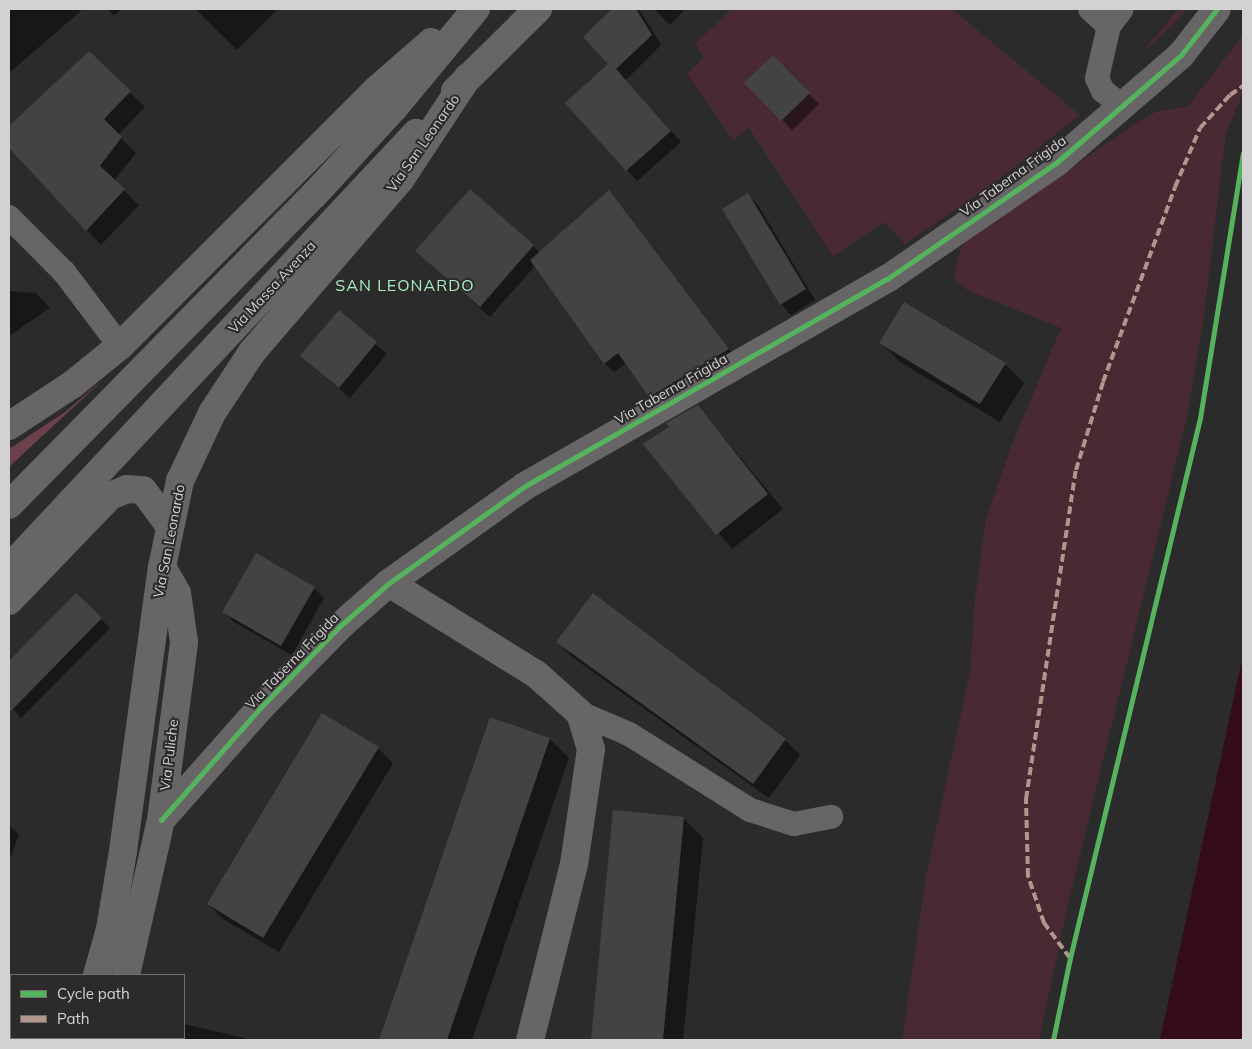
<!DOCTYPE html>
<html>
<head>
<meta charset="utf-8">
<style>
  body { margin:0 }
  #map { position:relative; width:1252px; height:1049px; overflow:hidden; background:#2c2b2b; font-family:Mulish,sans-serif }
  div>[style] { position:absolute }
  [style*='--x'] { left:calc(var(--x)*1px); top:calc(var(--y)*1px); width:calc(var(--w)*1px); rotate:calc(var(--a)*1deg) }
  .green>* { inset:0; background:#492a32 }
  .forest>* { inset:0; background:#6d414c }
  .water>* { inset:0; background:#340c1a }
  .shadow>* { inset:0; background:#0007 }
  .building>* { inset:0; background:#444343 }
  .lane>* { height:24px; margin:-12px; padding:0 12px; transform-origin:12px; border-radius:12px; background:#676566 }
  .street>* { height:28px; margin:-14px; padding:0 14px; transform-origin:14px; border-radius:14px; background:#676566 }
  .secondary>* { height:28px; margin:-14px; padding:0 14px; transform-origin:14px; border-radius:14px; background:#676566 }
  .quiet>* { height:4px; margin-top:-2px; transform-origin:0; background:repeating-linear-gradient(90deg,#b2968c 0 8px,transparent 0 12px) }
  .cycleway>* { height:5px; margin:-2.5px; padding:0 2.5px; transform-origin:2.5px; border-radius:2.5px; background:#56b35d }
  span { translate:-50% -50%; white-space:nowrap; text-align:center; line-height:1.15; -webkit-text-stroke:4px #2d2a2b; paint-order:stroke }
  .street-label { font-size:14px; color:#d3d1d1 }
  .quarter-label { font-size:16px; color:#a4eebc; letter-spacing:1px }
  .frame { position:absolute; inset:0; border:10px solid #d3d1d1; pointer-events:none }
  .legend { position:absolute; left:10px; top:974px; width:175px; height:65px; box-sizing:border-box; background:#2d2a2b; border:1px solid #6f6d6d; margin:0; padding:6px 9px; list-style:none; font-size:15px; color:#d3d1d1 }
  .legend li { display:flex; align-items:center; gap:10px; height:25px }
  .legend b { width:25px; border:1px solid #6f6d6d }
</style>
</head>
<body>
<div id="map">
  <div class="green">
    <div style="clip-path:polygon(732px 9px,952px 9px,1080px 115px,993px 184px,905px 244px,884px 222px,833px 256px,749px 128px,733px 140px,687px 74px,704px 57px,695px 44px)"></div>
    <div style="clip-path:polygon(1178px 9px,1188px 9px,1140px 56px)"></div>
    <div style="clip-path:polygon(1243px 35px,1243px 83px,1240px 100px,1226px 134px,1204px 314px,1187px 417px,1068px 904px,1039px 1040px,902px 1040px,926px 876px,970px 672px,975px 599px,986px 519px,1012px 444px,1061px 328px,967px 290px,954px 279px,957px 260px,963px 244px,1134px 124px,1156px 112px,1188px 106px)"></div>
  </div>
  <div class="forest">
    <div style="clip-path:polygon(105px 378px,11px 465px,9px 467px,9px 449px,65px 412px)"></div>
  </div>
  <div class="water">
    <div style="clip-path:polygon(1243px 655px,1243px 1040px,1160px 1040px)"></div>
  </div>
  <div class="shadow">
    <div style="clip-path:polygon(9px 9px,83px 9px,9px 73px)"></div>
    <div style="clip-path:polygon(107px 9px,122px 9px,114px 16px)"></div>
    <div style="clip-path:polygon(195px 9px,278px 9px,237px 50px)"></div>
    <div style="clip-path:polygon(613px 9px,639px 9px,661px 45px,626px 80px,681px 142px,637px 181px,567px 103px,610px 64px,584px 38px)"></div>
    <div style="clip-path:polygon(654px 9px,685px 9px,670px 25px)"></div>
    <div style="clip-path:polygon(89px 53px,145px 107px,118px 135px,136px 153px,114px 181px,139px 205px,101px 245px,9px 147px,9px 128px)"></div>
    <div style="clip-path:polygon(773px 57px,819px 104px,792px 130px,746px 83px)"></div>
    <div style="clip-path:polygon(609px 192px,737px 359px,659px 406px,627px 363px,614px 372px,604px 363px,535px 266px,490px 317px,427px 261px,533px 246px,540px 253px)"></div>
    <div style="clip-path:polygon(748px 195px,758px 205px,815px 300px,791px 315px,781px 304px,723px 210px)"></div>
    <div style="clip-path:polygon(9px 291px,36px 293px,50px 308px,9px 336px)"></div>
    <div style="clip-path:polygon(339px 312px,387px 354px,350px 398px,312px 366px)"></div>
    <div style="clip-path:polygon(881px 343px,1005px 364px,1024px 383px,1000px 422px,900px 362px)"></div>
    <div style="clip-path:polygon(698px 406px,783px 509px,732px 549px,645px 444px)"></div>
    <div style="clip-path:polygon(314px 588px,324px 598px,292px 655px,234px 622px,224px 612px)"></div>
    <div style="clip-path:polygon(77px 595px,110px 628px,21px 718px,9px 705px,9px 663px)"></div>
    <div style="clip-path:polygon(557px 642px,785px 740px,800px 755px,769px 798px,572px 657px)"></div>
    <div style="clip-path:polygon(491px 719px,550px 739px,569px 758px,472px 1040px,381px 1040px)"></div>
    <div style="clip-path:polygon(378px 748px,393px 763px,279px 952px,223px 919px,208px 904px)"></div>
    <div style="clip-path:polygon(614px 811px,684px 819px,703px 838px,683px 1040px,593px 1040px)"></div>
    <div style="clip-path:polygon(9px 825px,19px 835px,9px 861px)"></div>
    <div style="clip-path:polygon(184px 1024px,244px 1038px,246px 1040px,170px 1040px,184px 1038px)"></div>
  </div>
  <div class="building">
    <div style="clip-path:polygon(612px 9px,636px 9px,652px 35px,616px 69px,671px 131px,626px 171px,565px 103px,608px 64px,583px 37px)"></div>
    <div style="clip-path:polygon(89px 51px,131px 91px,104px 119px,122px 137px,100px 166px,125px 189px,86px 231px,9px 148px,9px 126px)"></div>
    <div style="clip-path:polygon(773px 55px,810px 93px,781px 121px,744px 83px)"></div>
    <div style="clip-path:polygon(470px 189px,534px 245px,480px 307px,415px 251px)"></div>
    <div style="clip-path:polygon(609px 190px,729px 349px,649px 397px,618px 353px,604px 364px,530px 260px)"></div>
    <div style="clip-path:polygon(748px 193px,806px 289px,780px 305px,722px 209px)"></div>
    <div style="clip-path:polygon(904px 302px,1006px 363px,980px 404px,879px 343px)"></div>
    <div style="clip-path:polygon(339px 310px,377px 342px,339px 388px,300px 356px)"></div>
    <div style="clip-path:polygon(698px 405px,768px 494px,716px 535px,643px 444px,669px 427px,666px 423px)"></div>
    <div style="clip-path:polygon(256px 553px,315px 587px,281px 646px,222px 612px)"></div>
    <div style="clip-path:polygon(76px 593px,102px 618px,9px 713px,9px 661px)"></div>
    <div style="clip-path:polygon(593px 593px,786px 739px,753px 784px,556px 642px)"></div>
    <div style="clip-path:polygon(322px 713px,379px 747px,263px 938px,207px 904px)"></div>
    <div style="clip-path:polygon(490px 717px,550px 738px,447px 1040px,379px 1040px)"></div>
    <div style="clip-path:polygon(613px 810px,684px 817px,663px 1040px,591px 1040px)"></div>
  </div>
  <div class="lane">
    <div style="--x:1090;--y:9;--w:25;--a:42"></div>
    <div style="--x:1121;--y:105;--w:23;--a:-142"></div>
    <div style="--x:1103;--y:91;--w:14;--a:-115"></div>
    <div style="--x:1097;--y:78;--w:53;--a:-77"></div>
    <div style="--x:1109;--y:26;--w:21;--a:-53"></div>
    <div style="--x:9;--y:217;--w:78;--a:45"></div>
    <div style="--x:64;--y:272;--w:93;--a:52.9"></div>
    <div style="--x:580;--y:713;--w:53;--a:23.2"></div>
    <div style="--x:629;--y:734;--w:143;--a:32.1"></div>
    <div style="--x:750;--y:810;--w:46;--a:17.7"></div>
    <div style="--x:794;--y:824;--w:38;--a:-11"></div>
  </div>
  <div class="street">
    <div style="--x:389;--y:583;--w:173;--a:31.8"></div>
    <div style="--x:536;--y:674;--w:59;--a:41.6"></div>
    <div style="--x:580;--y:713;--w:38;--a:73"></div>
    <div style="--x:591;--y:749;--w:116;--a:98.4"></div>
    <div style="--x:574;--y:864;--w:181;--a:104"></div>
    <div style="--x:9;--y:601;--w:146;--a:-46.1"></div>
    <div style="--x:110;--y:496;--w:18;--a:-22"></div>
    <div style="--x:127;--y:489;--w:16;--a:4"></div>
    <div style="--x:143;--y:490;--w:44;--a:53.4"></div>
    <div style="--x:161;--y:820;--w:151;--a:-48.5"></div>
    <div style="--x:261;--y:707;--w:113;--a:-45.7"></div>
    <div style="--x:340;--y:626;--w:65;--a:-41.3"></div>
    <div style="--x:389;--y:583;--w:167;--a:-35.5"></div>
    <div style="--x:525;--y:486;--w:417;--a:-29.8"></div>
    <div style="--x:887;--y:279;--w:205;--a:-34.5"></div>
    <div style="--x:1056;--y:163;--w:165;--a:-40.8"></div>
    <div style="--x:1181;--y:55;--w:58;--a:-52"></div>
    <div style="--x:126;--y:975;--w:159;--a:-77.3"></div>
    <div style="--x:161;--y:820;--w:179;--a:-82.6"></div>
    <div style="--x:184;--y:642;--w:49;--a:-98.1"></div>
    <div style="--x:177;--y:593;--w:30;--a:-120"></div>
    <div style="--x:108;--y:1040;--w:2;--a:-63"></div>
  </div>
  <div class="secondary">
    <div style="--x:455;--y:91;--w:117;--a:-44.7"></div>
    <div style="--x:9;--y:426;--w:77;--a:-33.3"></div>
    <div style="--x:73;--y:384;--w:60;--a:-39"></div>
    <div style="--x:120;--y:346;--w:362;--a:-45"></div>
    <div style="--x:376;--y:90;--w:73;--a:-41.1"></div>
    <div style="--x:9;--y:505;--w:435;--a:-45.5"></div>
    <div style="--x:314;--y:195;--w:118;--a:-47.4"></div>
    <div style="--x:394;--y:108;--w:129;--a:-50.4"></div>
    <div style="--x:9;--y:568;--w:596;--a:-46.9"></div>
    <div style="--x:97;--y:975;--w:48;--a:-74.2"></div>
    <div style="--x:110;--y:929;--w:79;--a:-80.5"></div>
    <div style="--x:123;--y:851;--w:287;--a:-82.2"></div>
    <div style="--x:162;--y:567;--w:88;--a:-78.2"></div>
    <div style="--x:180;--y:481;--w:75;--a:-64.8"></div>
    <div style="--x:212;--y:413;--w:73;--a:-56.7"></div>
    <div style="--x:252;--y:352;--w:227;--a:-49.3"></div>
    <div style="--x:400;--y:180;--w:123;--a:-56.6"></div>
    <div style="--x:73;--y:1040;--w:2;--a:-63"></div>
  </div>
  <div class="quiet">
    <div style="--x:1070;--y:958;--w:44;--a:-126.6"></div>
    <div style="--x:1044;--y:923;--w:50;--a:-108.8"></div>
    <div style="--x:1028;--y:876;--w:77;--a:-91.5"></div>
    <div style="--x:1026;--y:799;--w:333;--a:-81.4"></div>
    <div style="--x:1076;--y:470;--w:92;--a:-72.9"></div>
    <div style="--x:1103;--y:382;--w:208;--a:-69.7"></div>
    <div style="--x:1175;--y:187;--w:64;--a:-67"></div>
    <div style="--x:1200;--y:128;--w:45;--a:-47.7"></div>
    <div style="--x:1230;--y:95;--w:16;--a:-35"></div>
  </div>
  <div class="cycleway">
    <div style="--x:161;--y:820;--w:151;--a:-48.5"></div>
    <div style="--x:261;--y:707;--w:113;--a:-45.7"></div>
    <div style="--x:340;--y:626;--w:65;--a:-41.3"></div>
    <div style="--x:389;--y:583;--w:167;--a:-35.5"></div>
    <div style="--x:525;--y:486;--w:417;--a:-29.8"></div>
    <div style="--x:887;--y:279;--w:205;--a:-34.5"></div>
    <div style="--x:1056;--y:163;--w:165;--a:-40.8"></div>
    <div style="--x:1181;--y:55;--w:58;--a:-52"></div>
    <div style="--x:1053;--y:1040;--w:84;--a:-78.3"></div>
    <div style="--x:1070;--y:958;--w:555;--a:-76.46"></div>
    <div style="--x:1200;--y:418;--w:268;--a:-80.8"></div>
  </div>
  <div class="street-label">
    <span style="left:423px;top:143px;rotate:-55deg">Via San Leonardo</span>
    <span style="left:1013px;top:176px;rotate:-36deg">Via Taberna Frigida</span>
    <span style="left:272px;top:287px;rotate:-47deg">Via Massa Avenza</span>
    <span style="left:671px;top:389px;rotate:-30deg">Via Taberna Frigida</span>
    <span style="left:169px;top:541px;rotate:-79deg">Via San Leonardo</span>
    <span style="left:292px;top:661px;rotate:-46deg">Via Taberna Frigida</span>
    <span style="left:169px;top:755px;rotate:-83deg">Via Puliche</span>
  </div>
  <div class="quarter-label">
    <span style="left:405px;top:285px">SAN LEONARDO</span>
  </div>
  <div class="frame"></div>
  <ul class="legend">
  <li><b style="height:6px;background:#56b35d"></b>Cycle path</li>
  <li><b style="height:6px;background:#b2968c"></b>Path</li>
  </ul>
</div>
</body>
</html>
